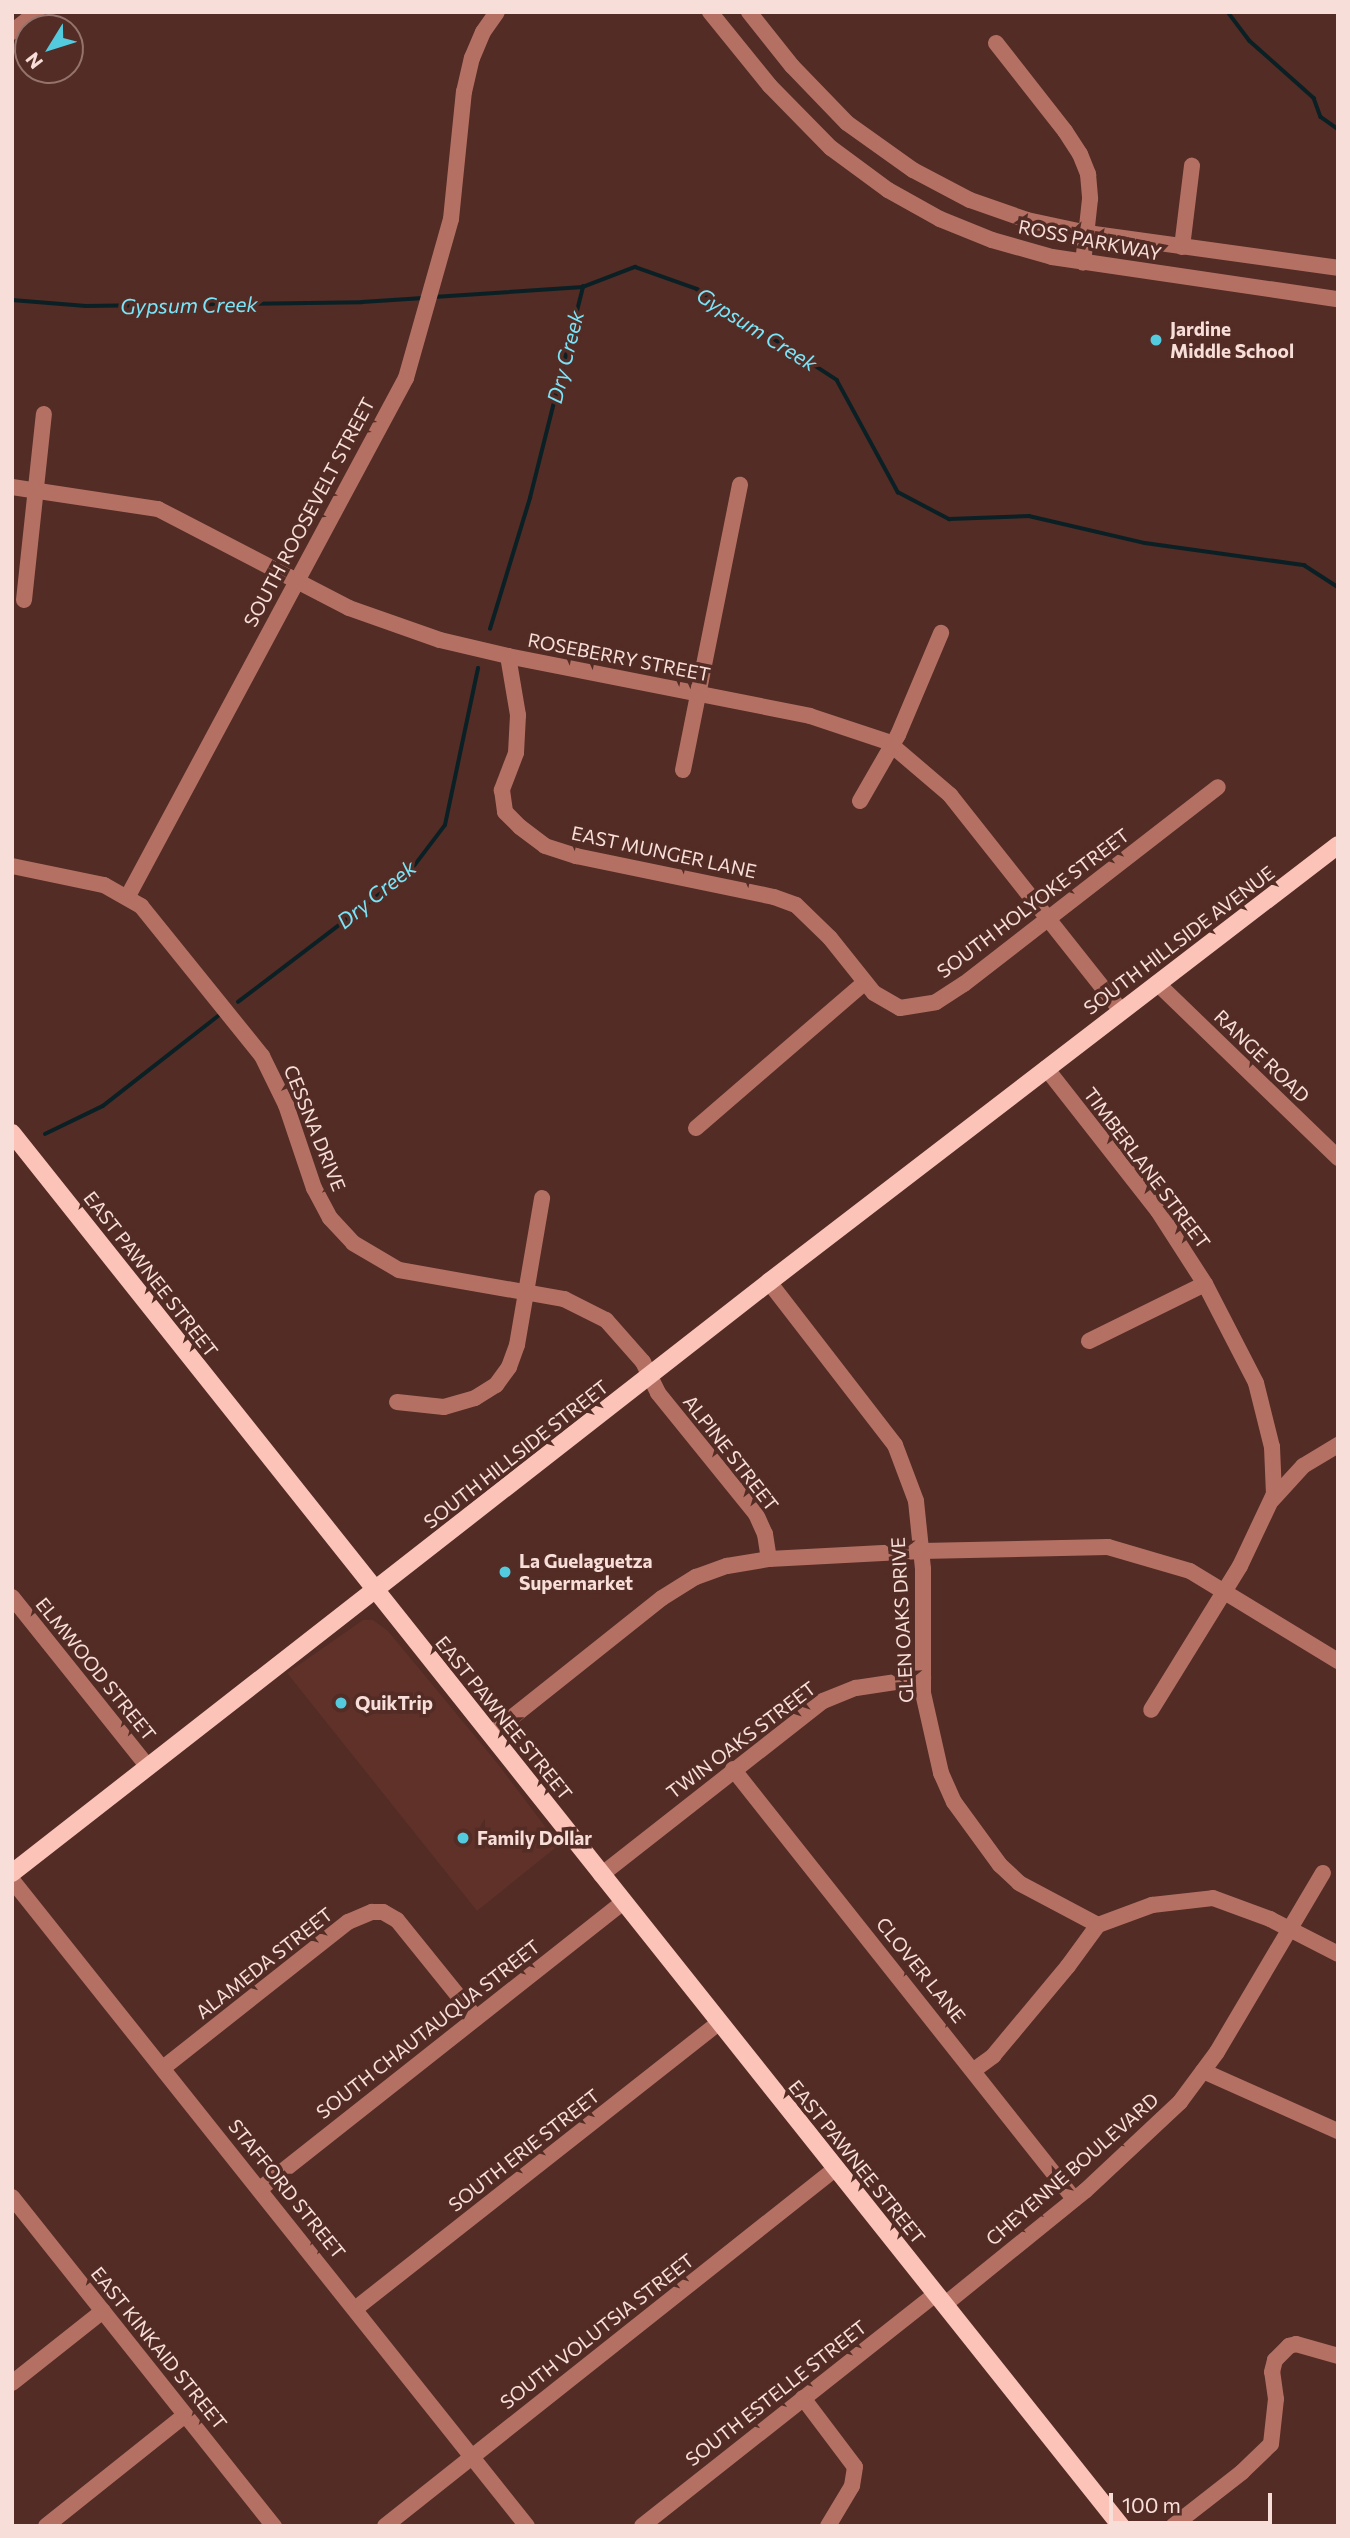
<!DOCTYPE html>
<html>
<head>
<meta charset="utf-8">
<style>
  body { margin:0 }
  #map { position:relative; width:1350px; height:2538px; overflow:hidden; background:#522c25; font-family:Commissioner,sans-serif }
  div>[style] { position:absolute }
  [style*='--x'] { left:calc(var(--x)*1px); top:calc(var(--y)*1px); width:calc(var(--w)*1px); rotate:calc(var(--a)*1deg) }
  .built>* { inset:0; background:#5f3129 }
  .stream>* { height:3.5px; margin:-1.75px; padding:0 1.75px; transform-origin:1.75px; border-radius:1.75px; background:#0b2024 }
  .minor>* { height:16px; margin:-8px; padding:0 8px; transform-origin:8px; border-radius:8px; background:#b57064 }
  .major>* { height:18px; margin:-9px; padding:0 9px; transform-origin:9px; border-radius:9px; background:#fcc3b8 }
  .dots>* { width:19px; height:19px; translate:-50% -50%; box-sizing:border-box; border:4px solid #522c25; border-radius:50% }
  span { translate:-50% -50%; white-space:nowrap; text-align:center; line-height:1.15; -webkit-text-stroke:7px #522c25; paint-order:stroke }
  .street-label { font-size:19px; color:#f8ded9 }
  .poi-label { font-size:19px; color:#f8ded9; font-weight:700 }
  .left { translate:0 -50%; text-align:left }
  .water-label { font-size:21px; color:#7ae5f9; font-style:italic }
  .frame { position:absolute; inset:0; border:14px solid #f8ded9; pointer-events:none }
  .north { position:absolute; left:14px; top:14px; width:70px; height:70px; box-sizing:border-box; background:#522c25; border:2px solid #94736d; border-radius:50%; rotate:232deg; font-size:19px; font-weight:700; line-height:28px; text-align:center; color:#f8ded9 }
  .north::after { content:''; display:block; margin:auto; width:24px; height:32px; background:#54cade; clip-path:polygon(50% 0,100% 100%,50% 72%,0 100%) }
  .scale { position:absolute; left:1109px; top:2493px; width:163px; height:32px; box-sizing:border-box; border:4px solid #f8ded9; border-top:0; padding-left:9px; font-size:21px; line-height:24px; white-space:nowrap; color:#f8ded9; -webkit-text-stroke:5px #522c25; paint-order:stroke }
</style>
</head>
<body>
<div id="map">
  <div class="built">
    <div style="clip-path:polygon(363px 1620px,373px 1620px,388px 1631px,498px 1764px,559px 1845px,477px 1911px,287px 1673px)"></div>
  </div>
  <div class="stream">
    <div style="--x:1228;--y:12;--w:36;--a:53"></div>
    <div style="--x:1250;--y:41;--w:86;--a:41.7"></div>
    <div style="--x:1314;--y:98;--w:20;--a:70"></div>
    <div style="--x:1321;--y:117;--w:21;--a:35"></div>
    <div style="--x:434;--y:297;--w:149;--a:-3.8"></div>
    <div style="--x:583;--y:287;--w:56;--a:-21"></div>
    <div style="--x:635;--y:267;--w:66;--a:19.5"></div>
    <div style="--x:697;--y:289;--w:167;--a:33"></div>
    <div style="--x:837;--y:380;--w:128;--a:61.4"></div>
    <div style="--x:898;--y:492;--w:58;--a:27.9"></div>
    <div style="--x:949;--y:519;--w:80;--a:-2.1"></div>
    <div style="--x:1029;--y:516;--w:119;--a:13.1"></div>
    <div style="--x:1145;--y:543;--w:161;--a:7.9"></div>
    <div style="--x:1304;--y:565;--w:40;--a:32.9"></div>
    <div style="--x:12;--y:300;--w:74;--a:4.6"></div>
    <div style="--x:86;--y:306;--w:276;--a:-0.8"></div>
    <div style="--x:362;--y:302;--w:61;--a:-3.8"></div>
    <div style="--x:490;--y:629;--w:137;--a:-73"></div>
    <div style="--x:530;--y:498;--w:218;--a:-75.9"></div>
    <div style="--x:238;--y:1002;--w:218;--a:-37.3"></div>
    <div style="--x:411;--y:870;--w:56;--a:-52.9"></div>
    <div style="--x:445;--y:825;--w:160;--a:-78.1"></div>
    <div style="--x:45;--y:1134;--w:64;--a:-25.8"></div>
    <div style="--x:103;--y:1106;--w:146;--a:-38"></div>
  </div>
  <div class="minor">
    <div style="--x:710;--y:12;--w:95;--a:51"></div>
    <div style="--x:770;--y:86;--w:87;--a:45.5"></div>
    <div style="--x:831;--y:148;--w:71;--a:36.4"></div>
    <div style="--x:888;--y:190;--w:60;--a:29.1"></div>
    <div style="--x:940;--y:219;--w:56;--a:22"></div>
    <div style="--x:992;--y:240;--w:62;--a:15.8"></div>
    <div style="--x:1052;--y:257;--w:289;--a:8.4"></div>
    <div style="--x:749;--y:12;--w:69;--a:51.5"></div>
    <div style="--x:792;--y:66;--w:79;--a:46"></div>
    <div style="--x:847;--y:123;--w:81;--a:35.5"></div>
    <div style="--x:913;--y:170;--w:64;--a:27.8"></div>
    <div style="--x:970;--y:200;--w:60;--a:19.3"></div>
    <div style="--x:1027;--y:220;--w:61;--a:12.2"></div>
    <div style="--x:1087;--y:233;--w:253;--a:7.9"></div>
    <div style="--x:12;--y:32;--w:32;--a:-39"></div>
    <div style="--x:996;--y:43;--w:112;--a:51.9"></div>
    <div style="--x:1065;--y:131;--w:27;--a:57"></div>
    <div style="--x:1080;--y:154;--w:22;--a:68"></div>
    <div style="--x:1088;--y:174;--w:25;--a:85"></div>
    <div style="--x:1090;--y:199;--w:64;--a:96.2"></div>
    <div style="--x:1182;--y:247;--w:82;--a:-83"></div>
    <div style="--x:12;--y:487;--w:148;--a:8.6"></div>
    <div style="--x:158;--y:509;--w:215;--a:27.4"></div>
    <div style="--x:349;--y:608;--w:96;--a:19.4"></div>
    <div style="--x:440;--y:640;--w:70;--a:13.2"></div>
    <div style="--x:508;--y:656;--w:308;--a:11.2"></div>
    <div style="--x:810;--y:716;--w:82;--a:18.4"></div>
    <div style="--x:888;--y:742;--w:82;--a:40.5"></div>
    <div style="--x:950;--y:795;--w:275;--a:51.6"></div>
    <div style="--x:24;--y:600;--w:187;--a:-83.9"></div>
    <div style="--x:508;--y:656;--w:60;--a:80.4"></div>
    <div style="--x:518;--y:715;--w:38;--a:93"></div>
    <div style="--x:516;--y:753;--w:40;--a:111"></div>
    <div style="--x:502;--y:790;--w:22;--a:82"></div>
    <div style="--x:505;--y:812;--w:21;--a:45"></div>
    <div style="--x:520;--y:827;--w:31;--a:37"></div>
    <div style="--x:545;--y:846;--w:33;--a:18"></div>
    <div style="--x:576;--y:856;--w:202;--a:11.7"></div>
    <div style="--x:774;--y:897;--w:23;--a:20"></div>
    <div style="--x:796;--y:905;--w:47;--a:44.1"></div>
    <div style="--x:830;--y:938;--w:70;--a:51.3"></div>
    <div style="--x:874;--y:993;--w:30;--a:30"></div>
    <div style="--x:900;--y:1008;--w:36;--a:-9"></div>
    <div style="--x:936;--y:1002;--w:33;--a:-33"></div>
    <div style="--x:964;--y:984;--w:321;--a:-37.8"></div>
    <div style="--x:683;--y:770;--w:291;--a:-78.7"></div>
    <div style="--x:860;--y:801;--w:76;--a:-60.1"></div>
    <div style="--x:898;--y:735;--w:111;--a:-67.1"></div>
    <div style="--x:12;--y:866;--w:94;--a:11.7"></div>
    <div style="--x:104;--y:885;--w:43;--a:29.6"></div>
    <div style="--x:141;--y:906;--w:193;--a:51.1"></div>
    <div style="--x:262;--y:1056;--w:55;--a:63.9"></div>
    <div style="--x:286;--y:1105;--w:88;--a:71.4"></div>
    <div style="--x:314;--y:1188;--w:34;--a:62"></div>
    <div style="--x:330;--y:1218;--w:34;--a:47"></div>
    <div style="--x:353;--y:1243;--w:53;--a:30.4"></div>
    <div style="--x:399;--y:1270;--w:168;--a:10"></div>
    <div style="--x:564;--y:1299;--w:47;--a:26.6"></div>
    <div style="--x:606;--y:1320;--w:56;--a:48.6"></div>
    <div style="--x:643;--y:1362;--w:34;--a:64"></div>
    <div style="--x:658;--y:1393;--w:156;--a:51"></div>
    <div style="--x:756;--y:1514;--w:22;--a:66"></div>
    <div style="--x:765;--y:1534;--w:25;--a:81"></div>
    <div style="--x:128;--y:896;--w:588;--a:-61.78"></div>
    <div style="--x:406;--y:378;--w:165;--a:-74.2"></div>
    <div style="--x:451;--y:219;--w:128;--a:-84.2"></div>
    <div style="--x:464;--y:92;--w:35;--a:-77"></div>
    <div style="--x:472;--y:58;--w:28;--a:-67"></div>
    <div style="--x:483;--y:32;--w:24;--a:-55"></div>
    <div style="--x:1157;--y:983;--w:252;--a:44"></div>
    <div style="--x:1046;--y:1068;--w:182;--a:51.9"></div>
    <div style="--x:1158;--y:1211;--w:87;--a:57.2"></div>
    <div style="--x:1205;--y:1284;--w:111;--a:62.7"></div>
    <div style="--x:1256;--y:1383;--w:66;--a:76"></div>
    <div style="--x:1272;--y:1447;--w:47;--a:87.6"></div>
    <div style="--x:1274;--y:1494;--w:80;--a:115.3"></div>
    <div style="--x:1240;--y:1566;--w:169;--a:121.7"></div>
    <div style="--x:696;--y:1128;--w:222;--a:-40.8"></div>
    <div style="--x:769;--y:1282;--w:206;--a:52.3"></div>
    <div style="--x:895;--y:1445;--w:60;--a:69.4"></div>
    <div style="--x:916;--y:1501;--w:68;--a:84.1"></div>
    <div style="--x:923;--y:1569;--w:124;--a:90"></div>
    <div style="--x:923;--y:1693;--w:82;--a:77.3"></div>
    <div style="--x:941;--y:1773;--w:32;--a:66"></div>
    <div style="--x:954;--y:1802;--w:78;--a:53.9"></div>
    <div style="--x:1000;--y:1865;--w:26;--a:43"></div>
    <div style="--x:1019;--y:1883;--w:89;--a:28"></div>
    <div style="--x:1098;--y:1925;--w:58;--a:-20.3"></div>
    <div style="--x:1152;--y:1905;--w:61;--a:-6.5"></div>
    <div style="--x:1213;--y:1898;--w:61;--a:20.2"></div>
    <div style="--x:1270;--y:1919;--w:76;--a:27.2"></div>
    <div style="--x:1089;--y:1341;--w:129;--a:-26.2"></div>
    <div style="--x:397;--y:1402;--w:47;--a:6.1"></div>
    <div style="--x:444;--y:1407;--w:32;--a:-16"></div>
    <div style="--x:475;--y:1398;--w:25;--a:-32"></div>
    <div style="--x:496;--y:1385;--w:22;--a:-54"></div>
    <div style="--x:509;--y:1367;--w:23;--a:-70"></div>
    <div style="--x:517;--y:1345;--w:149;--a:-80.3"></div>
    <div style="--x:1272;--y:1500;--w:46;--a:-47.6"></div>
    <div style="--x:1303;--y:1466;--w:41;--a:-31"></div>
    <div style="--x:12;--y:1597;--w:218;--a:51.3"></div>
    <div style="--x:491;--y:1734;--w:218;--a:-38.5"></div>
    <div style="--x:662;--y:1598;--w:40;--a:-32"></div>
    <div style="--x:696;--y:1577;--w:33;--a:-20"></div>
    <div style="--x:727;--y:1566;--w:43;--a:-9.5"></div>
    <div style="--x:769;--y:1559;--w:152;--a:-3"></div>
    <div style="--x:921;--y:1551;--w:187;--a:-1.2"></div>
    <div style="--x:1108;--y:1547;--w:85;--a:16.3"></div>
    <div style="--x:1190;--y:1571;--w:173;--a:31.3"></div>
    <div style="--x:733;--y:1769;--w:549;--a:51.58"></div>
    <div style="--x:601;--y:1875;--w:282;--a:-38.1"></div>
    <div style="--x:823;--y:1701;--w:35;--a:-22"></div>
    <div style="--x:856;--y:1688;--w:68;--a:-8.5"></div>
    <div style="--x:12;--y:1880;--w:826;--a:51.44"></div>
    <div style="--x:163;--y:2068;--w:236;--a:-38.3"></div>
    <div style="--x:348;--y:1922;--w:26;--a:-23"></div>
    <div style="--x:372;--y:1912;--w:11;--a:0"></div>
    <div style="--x:383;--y:1912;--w:16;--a:30"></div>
    <div style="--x:397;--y:1920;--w:126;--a:51.1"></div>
    <div style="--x:974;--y:2070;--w:24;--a:-36"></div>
    <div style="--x:993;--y:2056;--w:117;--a:-50.2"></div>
    <div style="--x:1068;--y:1966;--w:51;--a:-53.8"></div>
    <div style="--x:1203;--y:2071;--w:148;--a:24"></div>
    <div style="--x:260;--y:2189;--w:463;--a:-38.3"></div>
    <div style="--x:12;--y:2197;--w:421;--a:51.5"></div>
    <div style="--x:944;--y:2305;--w:181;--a:-39"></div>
    <div style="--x:1085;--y:2191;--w:130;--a:-43.1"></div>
    <div style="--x:1180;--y:2102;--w:62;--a:-53.5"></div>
    <div style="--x:1217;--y:2052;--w:208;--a:-59.4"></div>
    <div style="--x:355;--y:2309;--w:463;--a:-38.2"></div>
    <div style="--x:12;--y:2383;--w:116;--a:-38.4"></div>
    <div style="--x:803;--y:2398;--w:86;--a:53"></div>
    <div style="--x:855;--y:2467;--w:19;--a:99"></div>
    <div style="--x:852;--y:2486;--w:47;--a:121"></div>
    <div style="--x:46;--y:2526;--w:178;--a:-38.6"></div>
    <div style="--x:385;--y:2526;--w:574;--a:-38.43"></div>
    <div style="--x:642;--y:2526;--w:375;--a:-38.3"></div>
    <div style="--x:1173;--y:2526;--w:88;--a:-38"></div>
    <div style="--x:1242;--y:2472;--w:40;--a:-44"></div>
    <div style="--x:1271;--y:2444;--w:45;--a:-83.7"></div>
    <div style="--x:1276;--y:2399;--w:27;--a:-98"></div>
    <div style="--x:1272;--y:2372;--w:12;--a:-76"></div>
    <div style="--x:1275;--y:2360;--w:20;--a:-45"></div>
    <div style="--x:1289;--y:2346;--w:7;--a:-16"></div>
    <div style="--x:1296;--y:2344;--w:44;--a:15.9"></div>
  </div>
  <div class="major">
    <div style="--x:12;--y:1133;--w:1781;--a:51.48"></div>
    <div style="--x:12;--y:1873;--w:960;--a:-37.98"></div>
    <div style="--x:769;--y:1282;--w:717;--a:-37.52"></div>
  </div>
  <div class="dots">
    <div style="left:1156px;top:340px;background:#54cade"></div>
    <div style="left:505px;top:1572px;background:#54cade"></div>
    <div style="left:341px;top:1703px;background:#54cade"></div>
    <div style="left:463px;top:1838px;background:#54cade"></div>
  </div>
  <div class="street-label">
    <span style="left:1090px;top:240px;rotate:11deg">ROSS PARKWAY</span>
    <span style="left:309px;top:512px;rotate:-62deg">SOUTH ROOSEVELT STREET</span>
    <span style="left:619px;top:657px;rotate:11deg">ROSEBERRY STREET</span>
    <span style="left:664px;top:852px;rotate:12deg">EAST MUNGER LANE</span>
    <span style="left:1033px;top:903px;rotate:-37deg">SOUTH HOLYOKE STREET</span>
    <span style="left:1179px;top:940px;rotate:-37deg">SOUTH HILLSIDE AVENUE</span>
    <span style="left:1262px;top:1056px;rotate:44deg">RANGE ROAD</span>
    <span style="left:315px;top:1128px;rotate:68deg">CESSNA DRIVE</span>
    <span style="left:1147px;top:1168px;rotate:53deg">TIMBERLANE STREET</span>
    <span style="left:151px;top:1274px;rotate:52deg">EAST PAWNEE STREET</span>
    <span style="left:731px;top:1453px;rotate:52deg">ALPINE STREET</span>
    <span style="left:516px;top:1454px;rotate:-38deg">SOUTH HILLSIDE STREET</span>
    <span style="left:902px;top:1620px;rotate:-93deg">GLEN OAKS DRIVE</span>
    <span style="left:96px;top:1669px;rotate:51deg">ELMWOOD STREET</span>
    <span style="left:504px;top:1718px;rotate:51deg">EAST PAWNEE STREET</span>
    <span style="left:741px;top:1740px;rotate:-37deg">TWIN OAKS STREET</span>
    <span style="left:264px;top:1963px;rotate:-38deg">ALAMEDA STREET</span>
    <span style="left:921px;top:1970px;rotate:51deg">CLOVER LANE</span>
    <span style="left:428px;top:2029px;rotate:-38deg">SOUTH CHAUTAUQUA STREET</span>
    <span style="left:524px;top:2150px;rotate:-38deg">SOUTH ERIE STREET</span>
    <span style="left:857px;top:2162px;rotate:51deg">EAST PAWNEE STREET</span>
    <span style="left:1072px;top:2169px;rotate:-41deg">CHEYENNE BOULEVARD</span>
    <span style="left:287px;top:2189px;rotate:51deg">STAFFORD STREET</span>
    <span style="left:597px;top:2331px;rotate:-38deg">SOUTH VOLUTSIA STREET</span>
    <span style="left:159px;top:2348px;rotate:51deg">EAST KINKAID STREET</span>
    <span style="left:776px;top:2393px;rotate:-38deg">SOUTH ESTELLE STREET</span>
  </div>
  <div class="poi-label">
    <span class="left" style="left:1170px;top:340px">Jardine<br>Middle School</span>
    <span class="left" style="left:519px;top:1572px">La Guelaguetza<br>Supermarket</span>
    <span class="left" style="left:355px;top:1703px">QuikTrip</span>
    <span class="left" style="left:477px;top:1838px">Family Dollar</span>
  </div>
  <div class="water-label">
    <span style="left:189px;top:305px;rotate:-1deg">Gypsum Creek</span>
    <span style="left:757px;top:329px;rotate:32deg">Gypsum Creek</span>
    <span style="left:565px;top:357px;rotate:-76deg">Dry Creek</span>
    <span style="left:376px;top:894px;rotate:-39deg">Dry Creek</span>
  </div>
  <div class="frame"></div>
  <div class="north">N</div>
  <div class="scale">100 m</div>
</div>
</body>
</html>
